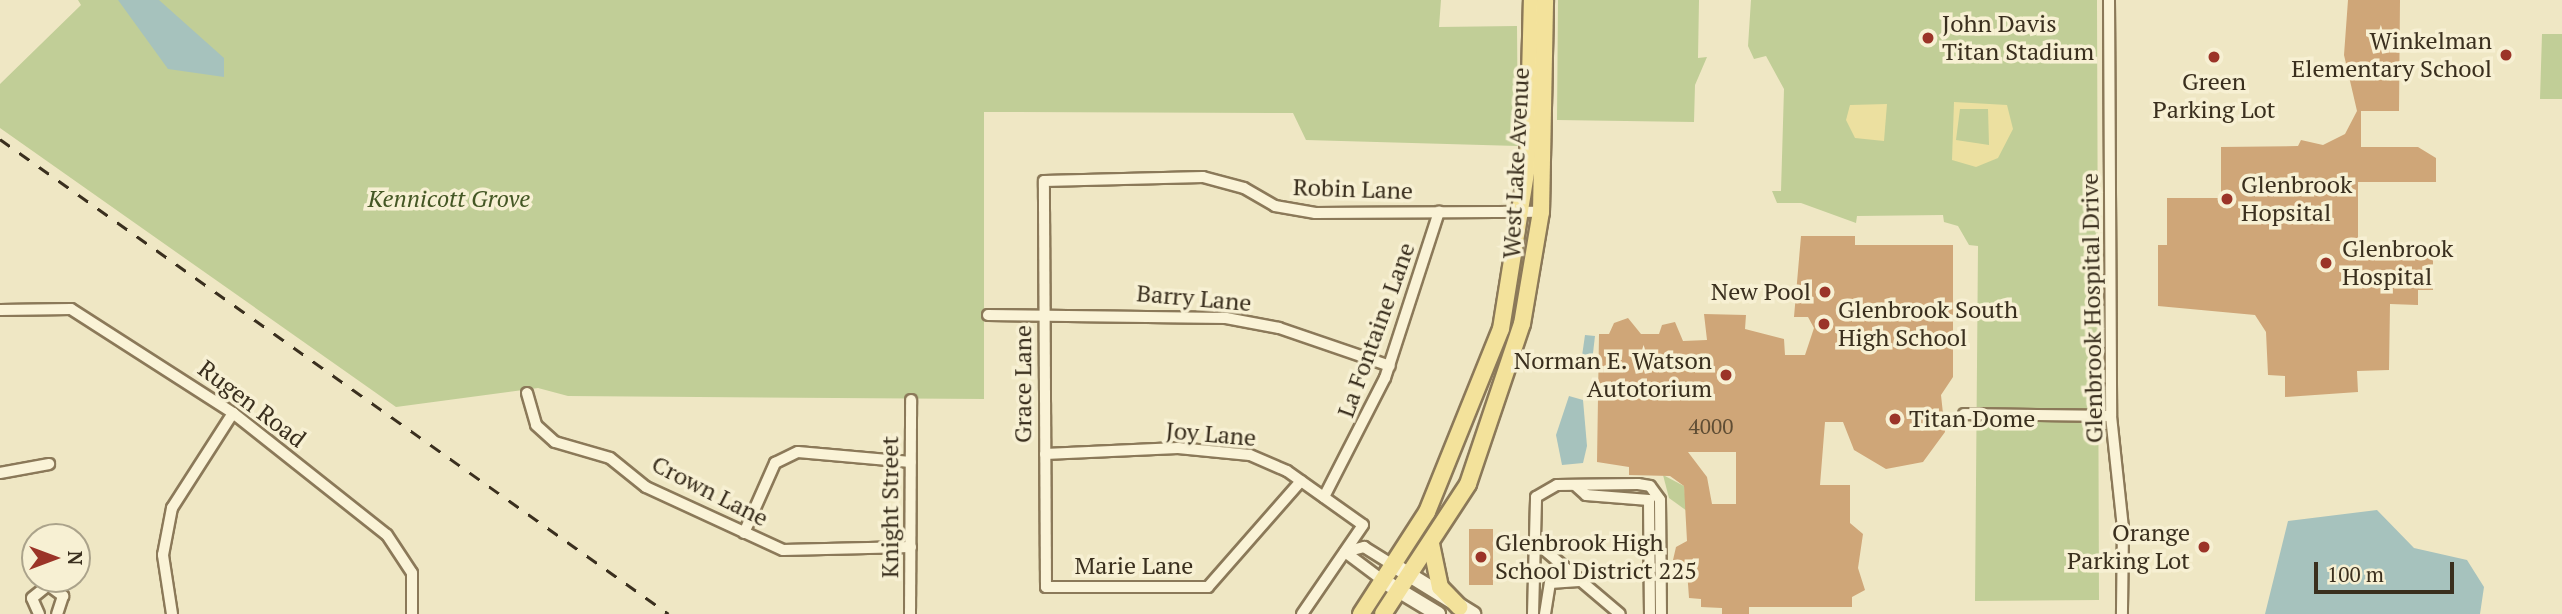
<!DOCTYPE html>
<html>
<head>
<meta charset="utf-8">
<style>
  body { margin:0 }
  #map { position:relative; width:2562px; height:614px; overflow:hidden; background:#efe7c4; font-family:"PT Serif",serif }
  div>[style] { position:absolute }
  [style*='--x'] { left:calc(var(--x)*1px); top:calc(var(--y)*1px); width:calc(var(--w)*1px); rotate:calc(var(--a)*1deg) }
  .green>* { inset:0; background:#c1ce97 }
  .sand>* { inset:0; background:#ece0a0 }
  .water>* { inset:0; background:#a6c2bd }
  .building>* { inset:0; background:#cfa678 }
  .roads { filter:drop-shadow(2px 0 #8b7959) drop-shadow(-2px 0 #8b7959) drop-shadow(0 2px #8b7959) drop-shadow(0 -2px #8b7959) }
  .street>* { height:10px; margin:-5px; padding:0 5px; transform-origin:5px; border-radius:5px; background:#faf3d7 }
  .secondary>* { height:14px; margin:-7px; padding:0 7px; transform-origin:7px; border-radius:7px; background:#faf3d7 }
  .primary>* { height:16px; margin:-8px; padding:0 8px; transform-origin:8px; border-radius:8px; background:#f3e29b }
  .rail>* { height:2.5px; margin-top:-1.25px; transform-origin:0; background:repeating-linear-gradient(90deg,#3a2f1e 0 12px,transparent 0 24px) }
  .dots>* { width:19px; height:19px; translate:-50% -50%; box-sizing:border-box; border:4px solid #f7f0d3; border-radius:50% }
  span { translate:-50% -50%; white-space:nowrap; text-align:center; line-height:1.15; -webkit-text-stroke:7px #f7f0d3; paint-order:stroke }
  .number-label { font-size:21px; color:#5f4d34 }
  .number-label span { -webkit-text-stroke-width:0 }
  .poi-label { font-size:24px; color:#3a2f1e }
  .left { translate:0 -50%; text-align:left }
  .right { translate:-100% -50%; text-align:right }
  .street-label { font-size:24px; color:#3a2f1e }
  .park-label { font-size:24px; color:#445724; font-style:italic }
  .north { position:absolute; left:21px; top:523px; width:70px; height:70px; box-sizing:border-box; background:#f7f0d3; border:2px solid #aba38b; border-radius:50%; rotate:90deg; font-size:19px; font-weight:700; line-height:28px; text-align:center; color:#3a2f1e }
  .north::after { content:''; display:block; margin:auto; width:24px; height:32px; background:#9b3428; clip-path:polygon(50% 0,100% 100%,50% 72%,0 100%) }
  .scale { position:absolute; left:2314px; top:562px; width:140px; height:32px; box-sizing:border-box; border:4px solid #3a2f1e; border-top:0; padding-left:9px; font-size:21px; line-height:24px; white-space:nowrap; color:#3a2f1e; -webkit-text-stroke:5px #f7f0d3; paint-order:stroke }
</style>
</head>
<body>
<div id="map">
  <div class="green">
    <div style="clip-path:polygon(78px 0,1441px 0,1439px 27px,1517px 26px,1518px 146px,1306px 140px,1293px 113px,984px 112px,984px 399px,568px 396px,538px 388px,396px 407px,0 128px,0 84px,81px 5px)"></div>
    <div style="clip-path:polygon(1558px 0,1699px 0,1698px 58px,1707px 57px,1695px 85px,1694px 122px,1557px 120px)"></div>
    <div style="clip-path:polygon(1751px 0,2097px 0,2099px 600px,1975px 601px,1978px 246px,1969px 245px,1958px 226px,1944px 222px,1943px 215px,1857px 216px,1856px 223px,1801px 203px,1777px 203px,1772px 191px,1781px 191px,1784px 89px,1766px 56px,1754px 59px,1748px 46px)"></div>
    <div style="clip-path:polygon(2542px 34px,2562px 34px,2562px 99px,2540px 99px)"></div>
    <div style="clip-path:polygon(1663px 475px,1684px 486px,1687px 511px,1669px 498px)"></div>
  </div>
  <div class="sand">
    <div style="clip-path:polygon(evenodd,1954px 102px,2007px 105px,2013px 129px,1998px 158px,1976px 167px,1952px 160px,1954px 102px,1960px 109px,1988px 109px,1989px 145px,1956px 140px,1960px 109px)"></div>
    <div style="clip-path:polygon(1887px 104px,1884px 141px,1855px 138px,1846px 120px,1850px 105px)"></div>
  </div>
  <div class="water">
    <div style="clip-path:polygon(118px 0,159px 0,224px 58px,224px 77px,168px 69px)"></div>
    <div style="clip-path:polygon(1585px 335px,1595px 336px,1591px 370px,1581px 363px)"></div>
    <div style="clip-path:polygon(1569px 396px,1583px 400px,1587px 446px,1583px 463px,1562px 465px,1556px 435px)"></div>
    <div style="clip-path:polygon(2377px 510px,2414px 548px,2467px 560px,2484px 587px,2480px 614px,2265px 614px,2288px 521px)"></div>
  </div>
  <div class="building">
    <div style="clip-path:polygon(2348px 0,2400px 0,2399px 111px,2361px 111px,2361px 147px,2418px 147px,2436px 158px,2436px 182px,2358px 182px,2358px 252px,2433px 254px,2433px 290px,2418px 290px,2418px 305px,2390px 304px,2389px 370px,2357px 371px,2358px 392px,2285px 397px,2285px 376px,2268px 375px,2266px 332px,2255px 315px,2158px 306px,2158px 245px,2167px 245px,2167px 198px,2221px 198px,2221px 147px,2298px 146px,2301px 140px,2323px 145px,2345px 134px,2357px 111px,2344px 55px)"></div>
    <div style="clip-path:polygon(evenodd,1801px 236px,1855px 236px,1855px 245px,1953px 245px,1953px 377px,1941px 395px,1945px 432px,1923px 462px,1886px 469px,1854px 450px,1843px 422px,1825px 422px,1820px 485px,1850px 485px,1850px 523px,1863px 534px,1858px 568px,1865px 590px,1852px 597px,1852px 607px,1749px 607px,1749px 614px,1722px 614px,1722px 608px,1701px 607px,1701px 599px,1689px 598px,1687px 570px,1673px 560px,1676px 547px,1687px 541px,1684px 486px,1670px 476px,1629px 475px,1629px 467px,1597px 462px,1599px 334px,1609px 334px,1614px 323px,1628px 318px,1641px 334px,1659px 334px,1662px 325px,1675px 322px,1683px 341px,1707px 340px,1704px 314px,1746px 315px,1745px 329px,1784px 339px,1785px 355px,1805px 355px,1814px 328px,1808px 317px,1794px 317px,1801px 236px,1688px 452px,1736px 452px,1736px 504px,1712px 504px,1707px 477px,1688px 452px)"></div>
    <div style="clip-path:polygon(1469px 529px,1493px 529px,1493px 585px,1469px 585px)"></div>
  </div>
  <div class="roads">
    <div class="street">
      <div style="--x:2109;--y:0;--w:416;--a:89.7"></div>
      <div style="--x:2111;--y:416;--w:113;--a:83.9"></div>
      <div style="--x:2123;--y:528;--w:86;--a:90.7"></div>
      <div style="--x:0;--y:310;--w:71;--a:-0.8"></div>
      <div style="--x:71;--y:309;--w:193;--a:32.7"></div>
      <div style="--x:233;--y:413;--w:196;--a:38.4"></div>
      <div style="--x:387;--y:535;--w:45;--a:56.7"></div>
      <div style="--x:412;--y:573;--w:41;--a:90"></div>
      <div style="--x:988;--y:315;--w:238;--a:0.7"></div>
      <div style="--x:1226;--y:318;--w:54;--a:10.7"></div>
      <div style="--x:1279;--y:328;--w:117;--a:18.9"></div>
      <div style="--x:527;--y:393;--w:33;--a:74"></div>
      <div style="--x:536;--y:425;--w:25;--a:42"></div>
      <div style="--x:555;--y:442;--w:57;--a:16.2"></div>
      <div style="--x:610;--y:458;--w:46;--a:38.9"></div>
      <div style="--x:646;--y:487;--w:151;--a:24.7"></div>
      <div style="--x:783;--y:550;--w:128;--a:-1.3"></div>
      <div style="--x:1964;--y:414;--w:147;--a:0.8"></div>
      <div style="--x:1045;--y:454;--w:133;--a:-2.6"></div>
      <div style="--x:1178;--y:448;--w:72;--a:5.6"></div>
      <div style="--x:1250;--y:455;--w:40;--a:23.4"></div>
      <div style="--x:1287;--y:471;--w:93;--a:35.4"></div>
      <div style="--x:1363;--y:525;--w:108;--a:124.4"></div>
      <div style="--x:0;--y:473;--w:50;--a:-10.4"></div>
      <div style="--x:1301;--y:481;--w:141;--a:131.3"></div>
      <div style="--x:1208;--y:587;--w:162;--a:180"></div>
      <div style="--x:1046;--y:587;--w:406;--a:-90.3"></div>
      <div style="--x:1044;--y:181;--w:159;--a:-1.4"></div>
      <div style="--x:1203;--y:177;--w:42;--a:15"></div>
      <div style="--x:1244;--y:188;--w:36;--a:30"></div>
      <div style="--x:1275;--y:206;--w:41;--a:9.9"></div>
      <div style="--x:1315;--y:213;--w:226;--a:-0.3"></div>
      <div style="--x:1575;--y:485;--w:15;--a:42"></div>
      <div style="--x:1586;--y:495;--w:63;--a:4.5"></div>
      <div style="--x:1649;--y:500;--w:114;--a:89.5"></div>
      <div style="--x:1324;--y:497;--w:134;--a:-62.9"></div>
      <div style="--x:1385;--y:378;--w:175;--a:-72"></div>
      <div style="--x:744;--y:533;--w:77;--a:-66.1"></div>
      <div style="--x:775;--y:463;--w:25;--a:-26"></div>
      <div style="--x:798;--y:452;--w:113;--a:5.1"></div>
      <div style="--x:1535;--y:542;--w:111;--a:40.3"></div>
      <div style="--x:1345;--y:552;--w:20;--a:-15"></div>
      <div style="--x:1364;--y:547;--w:36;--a:32"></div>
      <div style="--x:1345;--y:552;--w:50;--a:36.9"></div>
      <div style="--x:39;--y:614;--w:17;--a:-114"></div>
      <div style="--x:32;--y:598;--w:21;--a:-39"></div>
      <div style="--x:48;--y:585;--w:19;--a:36"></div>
      <div style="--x:63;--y:596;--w:19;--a:108"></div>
      <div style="--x:172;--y:614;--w:60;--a:-98.7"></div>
      <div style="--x:163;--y:555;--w:48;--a:-79.2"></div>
      <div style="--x:172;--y:508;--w:113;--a:-57.3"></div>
      <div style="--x:910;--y:614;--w:214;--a:-89.7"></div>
      <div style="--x:1533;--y:614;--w:117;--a:-88.5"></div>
      <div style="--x:1536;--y:497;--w:24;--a:-30"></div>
      <div style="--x:1557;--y:485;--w:81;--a:-0.7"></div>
      <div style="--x:1638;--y:484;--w:12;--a:9"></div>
      <div style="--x:1650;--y:486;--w:17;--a:54"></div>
      <div style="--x:1660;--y:500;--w:114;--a:89.5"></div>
      <div style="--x:1545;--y:614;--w:31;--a:-81"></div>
      <div style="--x:1550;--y:583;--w:29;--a:-4"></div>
    </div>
    <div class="secondary">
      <div style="--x:1395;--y:566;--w:92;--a:31.6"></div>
      <div style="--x:1385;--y:582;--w:62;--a:31.1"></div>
    </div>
    <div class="primary">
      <div style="--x:1431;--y:544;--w:44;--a:78.2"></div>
      <div style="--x:1440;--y:587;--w:28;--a:46"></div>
      <div style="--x:1361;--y:614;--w:121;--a:-57.1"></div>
      <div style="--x:1427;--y:512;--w:197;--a:-68"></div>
      <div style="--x:1501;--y:329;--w:171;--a:-80.9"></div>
      <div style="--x:1528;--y:160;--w:160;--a:-88.6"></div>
      <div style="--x:1383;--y:614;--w:155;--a:-56.8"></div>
      <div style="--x:1468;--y:484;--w:169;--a:-71.4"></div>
      <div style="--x:1522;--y:324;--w:114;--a:-80.4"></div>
      <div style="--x:1541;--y:212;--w:212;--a:-88.9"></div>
    </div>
  </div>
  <div class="rail">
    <div style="--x:0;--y:139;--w:820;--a:35.38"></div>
  </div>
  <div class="dots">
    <div style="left:1928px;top:38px;background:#9b3428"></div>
    <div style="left:2506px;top:55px;background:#9b3428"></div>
    <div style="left:2214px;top:57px;background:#9b3428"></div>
    <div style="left:2227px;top:199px;background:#9b3428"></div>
    <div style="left:2326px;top:263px;background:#9b3428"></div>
    <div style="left:1825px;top:292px;background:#9b3428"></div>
    <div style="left:1824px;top:324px;background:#9b3428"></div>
    <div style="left:1726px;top:375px;background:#9b3428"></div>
    <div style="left:1895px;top:419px;background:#9b3428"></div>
    <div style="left:2204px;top:547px;background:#9b3428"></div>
    <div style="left:1481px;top:557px;background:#9b3428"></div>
  </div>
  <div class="number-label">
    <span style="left:1711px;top:426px">4000</span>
  </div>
  <div class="poi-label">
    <span class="left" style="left:1942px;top:38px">John Davis<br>Titan Stadium</span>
    <span class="right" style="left:2492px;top:55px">Winkelman<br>Elementary School</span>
    <span style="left:2214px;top:96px">Green<br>Parking Lot</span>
    <span class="left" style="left:2241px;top:199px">Glenbrook<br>Hopsital</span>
    <span class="left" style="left:2342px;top:263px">Glenbrook<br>Hospital</span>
    <span class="right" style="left:1811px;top:292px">New Pool</span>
    <span class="left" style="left:1838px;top:324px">Glenbrook South<br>High School</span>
    <span class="right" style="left:1712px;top:375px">Norman E. Watson<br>Autotorium</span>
    <span class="left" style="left:1909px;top:419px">Titan Dome</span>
    <span class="right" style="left:2190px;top:547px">Orange<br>Parking Lot</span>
    <span class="left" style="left:1495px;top:557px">Glenbrook High<br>School District 225</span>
  </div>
  <div class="street-label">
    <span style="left:1516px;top:163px;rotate:-87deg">West Lake Avenue</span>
    <span style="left:1353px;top:189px;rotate:2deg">Robin Lane</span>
    <span style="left:1194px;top:298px;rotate:5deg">Barry Lane</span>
    <span style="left:2092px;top:308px;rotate:-91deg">Glenbrook Hospital Drive</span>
    <span style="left:1376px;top:330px;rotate:-70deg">La Fontaine Lane</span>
    <span style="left:1023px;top:384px;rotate:-90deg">Grace Lane</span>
    <span style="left:252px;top:404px;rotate:37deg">Rugen Road</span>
    <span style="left:1211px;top:434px;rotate:5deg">Joy Lane</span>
    <span style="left:710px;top:491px;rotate:27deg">Crown Lane</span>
    <span style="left:890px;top:507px;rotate:-90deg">Knight Street</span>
    <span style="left:1134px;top:566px">Marie Lane</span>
  </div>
  <div class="park-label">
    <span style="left:449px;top:199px">Kennicott Grove</span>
  </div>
  <div class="north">N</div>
  <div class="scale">100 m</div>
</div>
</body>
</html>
